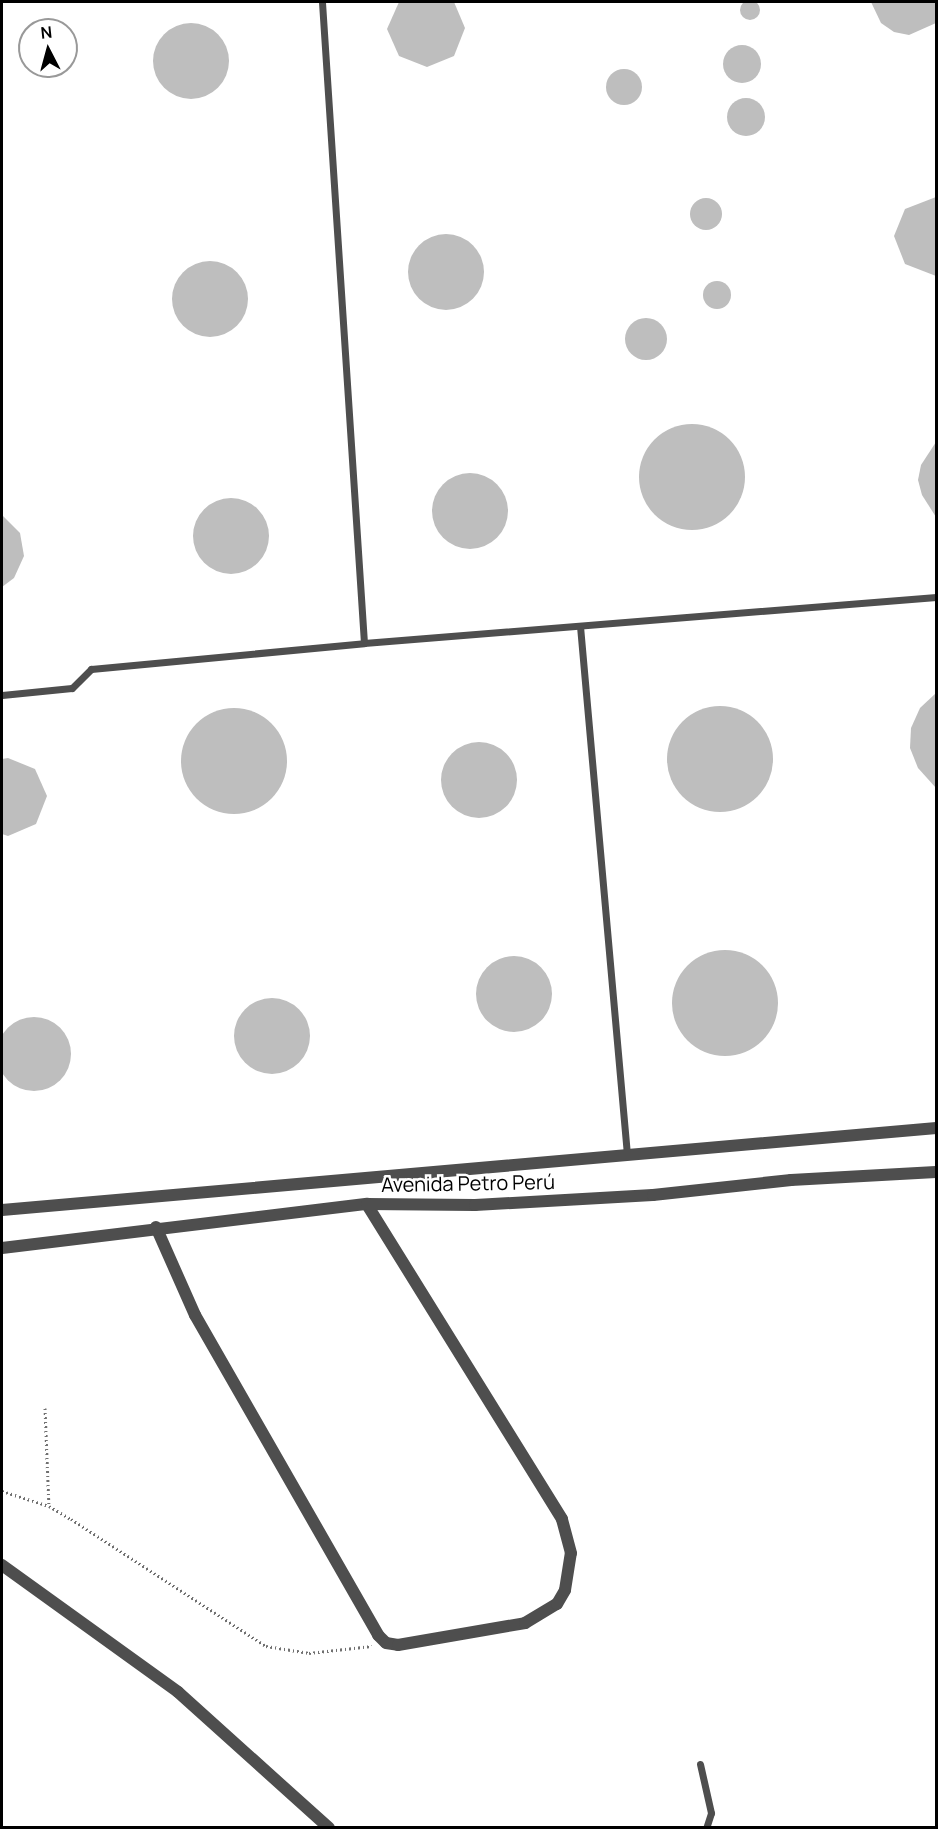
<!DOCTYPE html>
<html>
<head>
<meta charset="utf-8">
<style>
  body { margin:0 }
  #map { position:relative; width:938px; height:1829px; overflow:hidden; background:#fff; font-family:Manrope,sans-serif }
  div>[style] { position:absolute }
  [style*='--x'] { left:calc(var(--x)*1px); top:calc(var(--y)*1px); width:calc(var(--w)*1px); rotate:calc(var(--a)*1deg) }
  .building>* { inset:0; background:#bebebe }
  .round { border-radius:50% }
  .path>* { height:3px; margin-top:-1.5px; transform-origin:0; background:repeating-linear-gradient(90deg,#707070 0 1.5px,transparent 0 4.5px) }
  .lane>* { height:7px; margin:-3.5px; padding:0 3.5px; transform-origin:3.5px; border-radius:3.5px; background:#4e4e4e }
  .street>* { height:12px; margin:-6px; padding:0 6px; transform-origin:6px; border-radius:6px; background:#4e4e4e }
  span { translate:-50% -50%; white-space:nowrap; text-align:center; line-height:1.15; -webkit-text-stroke:5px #fff; paint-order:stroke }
  .street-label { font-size:20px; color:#000 }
  .frame { position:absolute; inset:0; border:3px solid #000; pointer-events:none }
  .north { position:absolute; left:18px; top:18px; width:60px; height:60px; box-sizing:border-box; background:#fff; border:2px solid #999; border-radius:50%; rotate:354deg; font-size:16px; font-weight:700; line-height:24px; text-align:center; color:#000 }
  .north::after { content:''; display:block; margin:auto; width:21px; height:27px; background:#000; clip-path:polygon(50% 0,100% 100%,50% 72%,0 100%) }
</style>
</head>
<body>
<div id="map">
  <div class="building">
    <div class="round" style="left:740px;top:0;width:20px;height:20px"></div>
    <div style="clip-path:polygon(399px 2px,454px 2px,465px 28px,454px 56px,427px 67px,399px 56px,387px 29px)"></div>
    <div style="clip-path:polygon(871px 2px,936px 2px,936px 23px,909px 35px,894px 32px,881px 23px)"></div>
    <div class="round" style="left:153px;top:23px;width:76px;height:76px"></div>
    <div class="round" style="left:723px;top:45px;width:38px;height:38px"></div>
    <div class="round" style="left:606px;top:69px;width:36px;height:36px"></div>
    <div class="round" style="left:727px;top:98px;width:38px;height:38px"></div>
    <div style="clip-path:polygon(936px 197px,936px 276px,905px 264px,894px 236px,905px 209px)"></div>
    <div class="round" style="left:690px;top:198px;width:32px;height:32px"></div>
    <div class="round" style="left:408px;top:234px;width:76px;height:76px"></div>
    <div class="round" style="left:172px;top:261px;width:76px;height:76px"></div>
    <div class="round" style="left:703px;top:281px;width:28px;height:28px"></div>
    <div class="round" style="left:625px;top:318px;width:42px;height:42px"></div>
    <div class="round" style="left:639px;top:424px;width:106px;height:106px"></div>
    <div style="clip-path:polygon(936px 442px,936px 517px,922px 495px,918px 480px,921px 465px)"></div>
    <div class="round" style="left:432px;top:473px;width:76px;height:76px"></div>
    <div class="round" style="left:193px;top:498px;width:76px;height:76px"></div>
    <div style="clip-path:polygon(2px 515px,20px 533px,24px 556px,14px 578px,2px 587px)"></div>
    <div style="clip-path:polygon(936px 693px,936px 788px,918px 768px,910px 748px,911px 728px,920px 708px)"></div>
    <div class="round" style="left:667px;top:706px;width:106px;height:106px"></div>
    <div class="round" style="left:181px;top:708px;width:106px;height:106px"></div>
    <div class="round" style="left:441px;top:742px;width:76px;height:76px"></div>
    <div style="clip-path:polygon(8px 758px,35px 769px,47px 796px,36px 824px,8px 836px,2px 834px,2px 759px)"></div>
    <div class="round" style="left:672px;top:950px;width:106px;height:106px"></div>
    <div class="round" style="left:476px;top:956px;width:76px;height:76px"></div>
    <div class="round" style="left:234px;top:998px;width:76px;height:76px"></div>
    <div class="round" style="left:-3px;top:1017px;width:74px;height:74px"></div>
  </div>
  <div class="path">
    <div style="--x:45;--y:1408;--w:98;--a:87.7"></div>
    <div style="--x:2;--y:1491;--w:49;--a:17.7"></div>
    <div style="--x:49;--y:1506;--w:26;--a:31"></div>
    <div style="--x:71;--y:1519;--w:233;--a:33.1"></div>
    <div style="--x:266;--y:1646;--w:44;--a:9.2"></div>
    <div style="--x:309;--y:1653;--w:63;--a:-6.3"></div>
  </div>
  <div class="lane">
    <div style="--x:580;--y:626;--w:531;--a:84.92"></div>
    <div style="--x:364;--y:643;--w:574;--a:-4.6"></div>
    <div style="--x:2;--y:695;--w:70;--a:-5.7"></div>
    <div style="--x:72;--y:688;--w:27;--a:-45"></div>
    <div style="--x:91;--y:669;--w:274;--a:-5.4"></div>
    <div style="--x:364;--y:643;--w:642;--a:-93.75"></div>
    <div style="--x:700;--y:1764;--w:50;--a:77.3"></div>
    <div style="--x:711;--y:1813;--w:16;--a:108"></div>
  </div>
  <div class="street">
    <div style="--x:2;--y:1210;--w:938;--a:-5.02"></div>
    <div style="--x:156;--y:1227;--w:96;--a:66.1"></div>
    <div style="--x:195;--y:1315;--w:369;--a:60.2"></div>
    <div style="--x:378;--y:1635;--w:11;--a:45"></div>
    <div style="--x:386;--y:1643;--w:12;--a:9"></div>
    <div style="--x:398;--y:1645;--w:129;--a:-9.8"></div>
    <div style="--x:525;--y:1623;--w:37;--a:-31"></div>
    <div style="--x:557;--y:1604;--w:16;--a:-60"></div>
    <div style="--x:565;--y:1590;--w:37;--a:-81"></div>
    <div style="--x:571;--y:1553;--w:35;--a:-105"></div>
    <div style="--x:562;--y:1519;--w:370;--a:-121.8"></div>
    <div style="--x:2;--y:1248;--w:368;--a:-6.9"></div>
    <div style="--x:367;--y:1204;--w:108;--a:0.5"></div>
    <div style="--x:475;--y:1205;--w:178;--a:-3.2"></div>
    <div style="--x:653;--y:1195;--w:139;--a:-6.2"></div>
    <div style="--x:791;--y:1180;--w:145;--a:-3.2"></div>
    <div style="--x:2;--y:1565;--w:217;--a:35.8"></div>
    <div style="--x:178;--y:1692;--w:203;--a:42"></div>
  </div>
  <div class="street-label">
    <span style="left:468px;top:1183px;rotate:-1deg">Avenida Petro Perú</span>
  </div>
  <div class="frame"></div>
  <div class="north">N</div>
</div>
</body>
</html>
